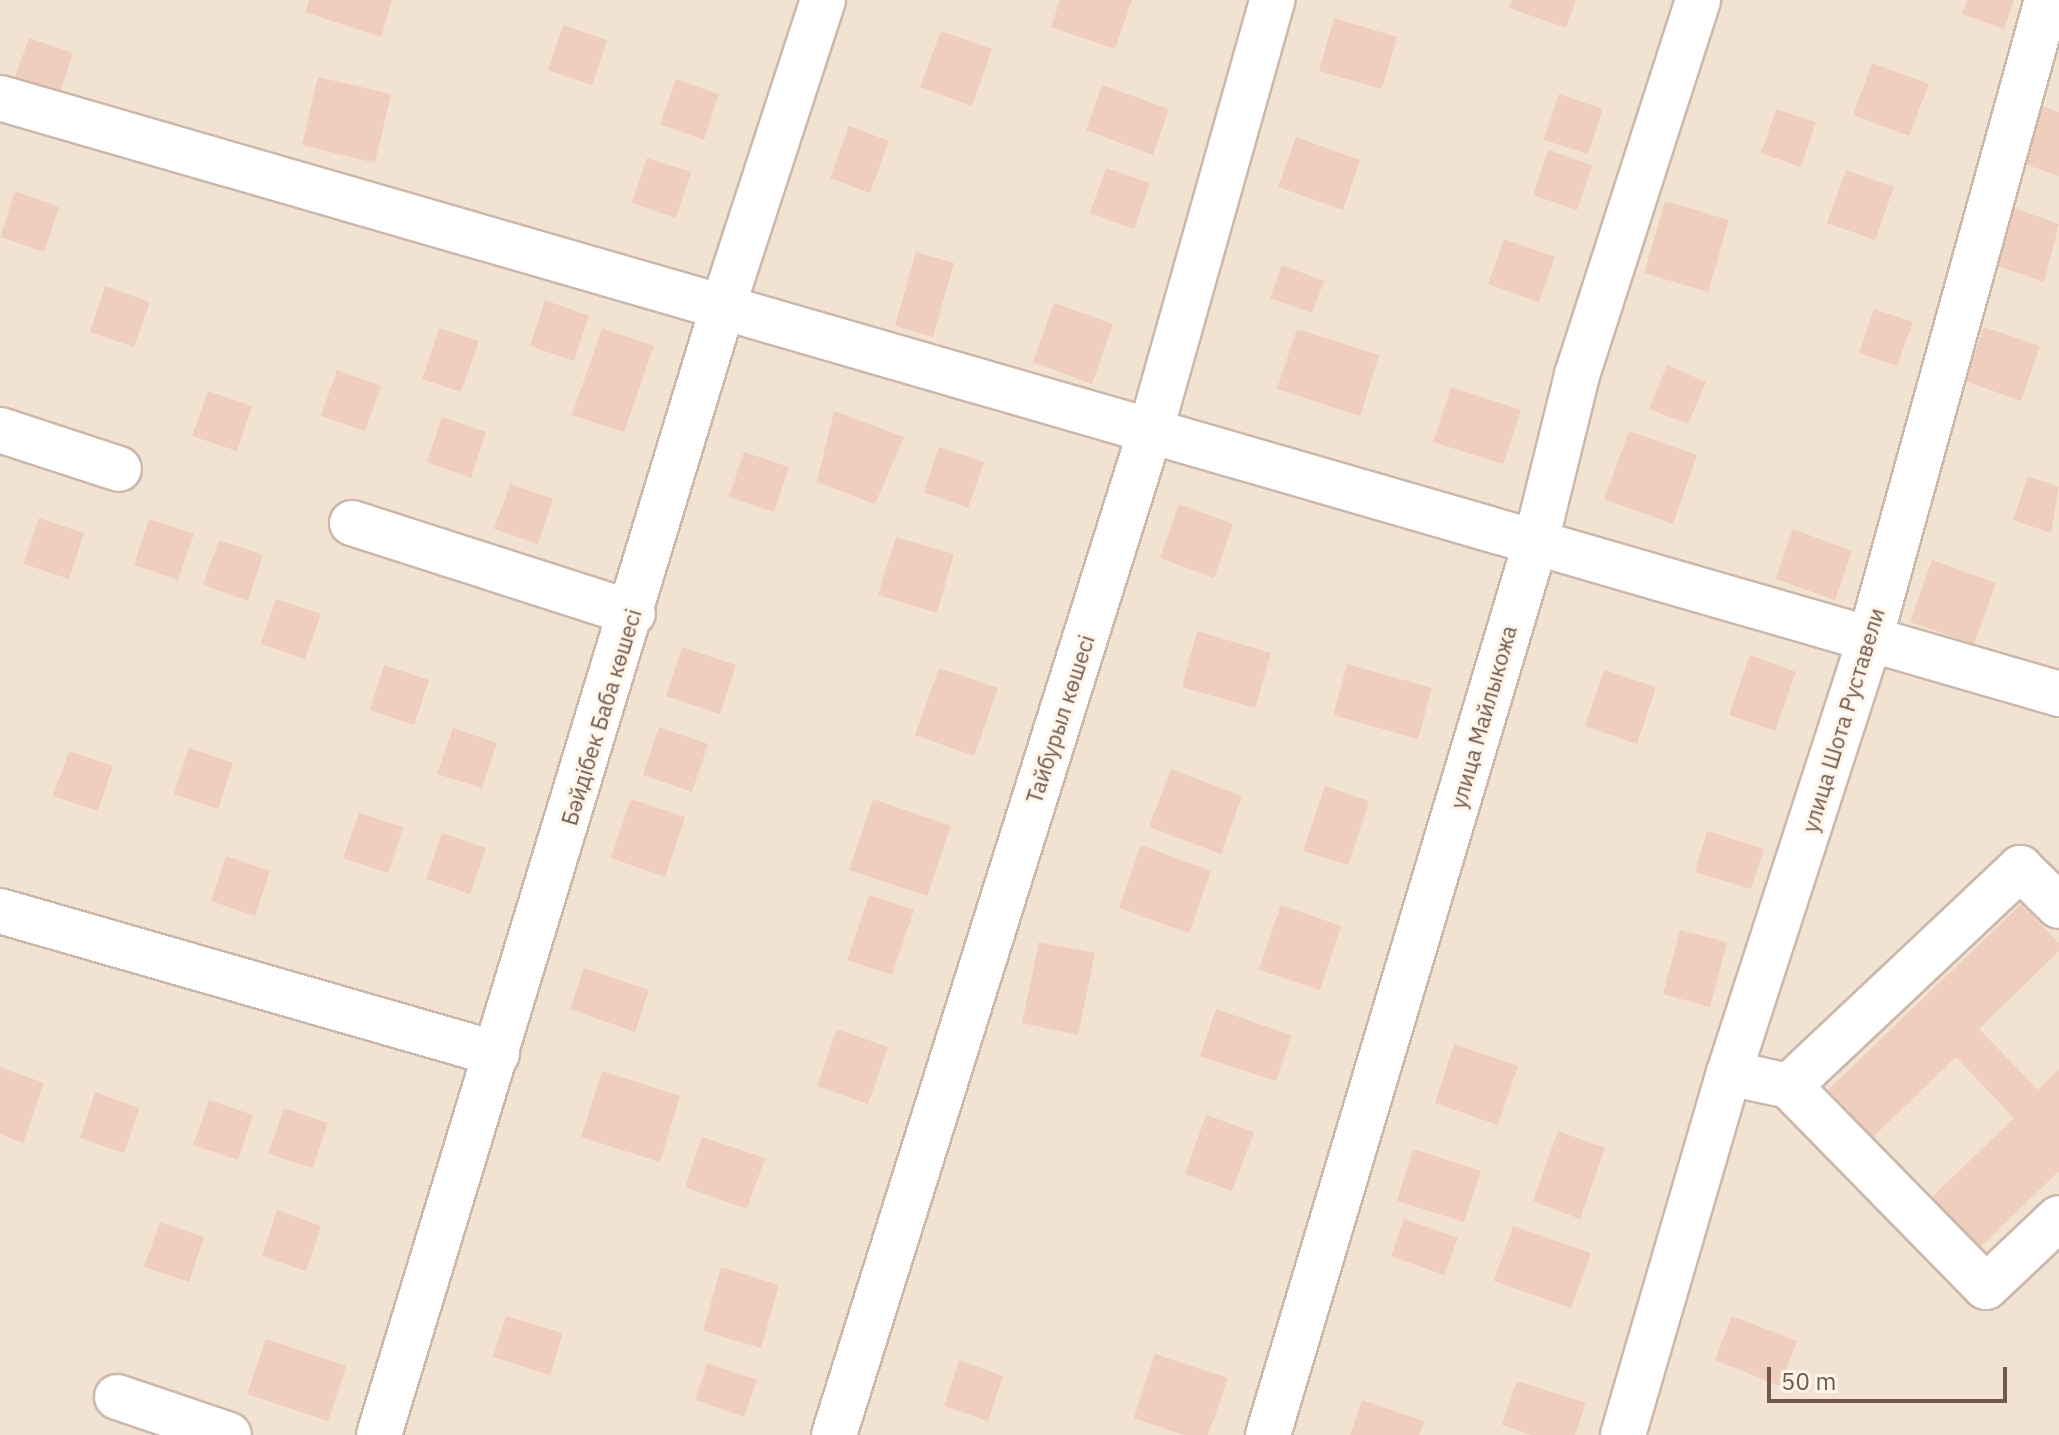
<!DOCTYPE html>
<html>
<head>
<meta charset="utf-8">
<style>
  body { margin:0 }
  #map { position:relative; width:2059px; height:1435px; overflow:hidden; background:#fbf1e4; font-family:"IBM Plex Sans",sans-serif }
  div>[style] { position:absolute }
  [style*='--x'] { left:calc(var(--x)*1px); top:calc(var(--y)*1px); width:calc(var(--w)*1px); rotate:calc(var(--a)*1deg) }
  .residential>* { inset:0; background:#f2e2d2 }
  .building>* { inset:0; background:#efcebd }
  .roads { filter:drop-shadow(2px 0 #ccb8ab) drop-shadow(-2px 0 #ccb8ab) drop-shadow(0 2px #ccb8ab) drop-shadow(0 -2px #ccb8ab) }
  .minor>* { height:44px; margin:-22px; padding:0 22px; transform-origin:22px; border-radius:22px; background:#fff }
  span { translate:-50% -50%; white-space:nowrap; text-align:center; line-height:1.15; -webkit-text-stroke:6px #fef5ea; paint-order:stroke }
  .street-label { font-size:22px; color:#72574b }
  .scale { position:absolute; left:1767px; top:1367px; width:240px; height:36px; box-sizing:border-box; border:4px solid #72574b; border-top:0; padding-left:10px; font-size:24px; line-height:28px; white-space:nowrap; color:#72574b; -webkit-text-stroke:6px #fef5ea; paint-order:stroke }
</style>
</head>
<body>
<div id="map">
  <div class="residential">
    <div style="clip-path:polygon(0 0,2059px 0,2059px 1435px,0 1435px)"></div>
  </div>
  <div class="building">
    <div style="clip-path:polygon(309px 0,392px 0,381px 37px,305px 12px)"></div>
    <div style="clip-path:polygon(1060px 0,1132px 0,1115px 49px,1051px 27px)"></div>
    <div style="clip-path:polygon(1512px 0,1576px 0,1566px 28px,1509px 8px)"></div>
    <div style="clip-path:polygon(1967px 0,2014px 0,2004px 29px,1962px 14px)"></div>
    <div style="clip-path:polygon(1334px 18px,1397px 37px,1382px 89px,1319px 71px)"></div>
    <div style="clip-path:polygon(563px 25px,607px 40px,592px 85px,548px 70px)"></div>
    <div style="clip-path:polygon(941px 31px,992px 49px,972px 106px,920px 87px)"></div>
    <div style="clip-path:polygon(29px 38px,73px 53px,58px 98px,13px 83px)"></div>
    <div style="clip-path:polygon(1872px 63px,1929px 84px,1909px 136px,1853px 115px)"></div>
    <div style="clip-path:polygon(318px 77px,391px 94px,375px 163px,302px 145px)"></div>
    <div style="clip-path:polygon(676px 79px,719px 94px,704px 140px,660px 124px)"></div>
    <div style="clip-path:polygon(1102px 85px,1169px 109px,1153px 155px,1086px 130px)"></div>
    <div style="clip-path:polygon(1559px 94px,1603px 109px,1588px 154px,1544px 140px)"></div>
    <div style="clip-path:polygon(2042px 106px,2059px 112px,2059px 176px,2022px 163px)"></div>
    <div style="clip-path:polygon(1776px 109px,1816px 122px,1801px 167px,1761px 153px)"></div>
    <div style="clip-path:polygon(849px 126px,889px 141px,870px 193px,830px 178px)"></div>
    <div style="clip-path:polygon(1296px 137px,1360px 160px,1343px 210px,1278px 187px)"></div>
    <div style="clip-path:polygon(1548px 150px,1592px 165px,1577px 210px,1533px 195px)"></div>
    <div style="clip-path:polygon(647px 158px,691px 172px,676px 218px,632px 203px)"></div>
    <div style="clip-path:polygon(1106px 168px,1150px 183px,1134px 229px,1090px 213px)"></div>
    <div style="clip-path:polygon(1846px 170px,1894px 187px,1875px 240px,1827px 223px)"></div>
    <div style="clip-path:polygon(15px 191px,59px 207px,44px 252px,0 237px)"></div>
    <div style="clip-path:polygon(1665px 201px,1729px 220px,1708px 292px,1644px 273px)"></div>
    <div style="clip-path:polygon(2014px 208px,2059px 224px,2044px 282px,1994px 265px)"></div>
    <div style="clip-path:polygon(1504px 239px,1555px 257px,1539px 302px,1488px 284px)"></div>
    <div style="clip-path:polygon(916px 252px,954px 263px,933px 337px,895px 326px)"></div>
    <div style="clip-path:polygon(1282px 265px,1324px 281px,1312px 313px,1270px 298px)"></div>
    <div style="clip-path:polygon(105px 286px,150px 302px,134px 347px,90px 332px)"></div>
    <div style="clip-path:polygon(545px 300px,589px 316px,574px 361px,530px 346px)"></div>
    <div style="clip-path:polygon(1054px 303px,1113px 324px,1092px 384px,1033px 362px)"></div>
    <div style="clip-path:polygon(1874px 309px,1913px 322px,1897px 366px,1859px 353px)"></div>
    <div style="clip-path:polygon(1984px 327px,2040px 346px,2021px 401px,1965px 381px)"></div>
    <div style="clip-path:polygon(439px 328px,479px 341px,461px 392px,422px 379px)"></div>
    <div style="clip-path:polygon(602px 328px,654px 346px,624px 432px,572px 415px)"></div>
    <div style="clip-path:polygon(1297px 329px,1379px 355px,1360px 416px,1277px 389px)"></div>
    <div style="clip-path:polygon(1667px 365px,1706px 382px,1688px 424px,1649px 409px)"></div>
    <div style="clip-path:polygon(337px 370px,381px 386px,365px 431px,321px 416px)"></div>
    <div style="clip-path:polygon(1451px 387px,1521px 410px,1503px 464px,1433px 442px)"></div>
    <div style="clip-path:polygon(208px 391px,252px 406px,237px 451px,192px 436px)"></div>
    <div style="clip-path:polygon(834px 411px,904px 437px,875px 504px,817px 482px)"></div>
    <div style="clip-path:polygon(442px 417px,486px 432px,471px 478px,427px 462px)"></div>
    <div style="clip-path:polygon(1629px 431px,1697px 455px,1673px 524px,1604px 499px)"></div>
    <div style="clip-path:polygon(939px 447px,984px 462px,968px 508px,924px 492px)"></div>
    <div style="clip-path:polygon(744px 452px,789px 467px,774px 512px,729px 497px)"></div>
    <div style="clip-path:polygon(2028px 476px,2059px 487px,2051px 533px,2013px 520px)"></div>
    <div style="clip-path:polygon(510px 484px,553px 499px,538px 544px,494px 529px)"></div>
    <div style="clip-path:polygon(1179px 504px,1233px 524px,1214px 578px,1160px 558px)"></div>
    <div style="clip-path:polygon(39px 518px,84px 533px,69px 579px,24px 564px)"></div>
    <div style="clip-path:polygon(149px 519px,194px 534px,178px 580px,134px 565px)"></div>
    <div style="clip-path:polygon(1793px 529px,1852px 551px,1835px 600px,1776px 579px)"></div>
    <div style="clip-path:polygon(896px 537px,954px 554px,937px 613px,878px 595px)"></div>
    <div style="clip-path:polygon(219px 540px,263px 555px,248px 601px,203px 585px)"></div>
    <div style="clip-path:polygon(1932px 560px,1996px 583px,1974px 644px,1910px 622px)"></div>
    <div style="clip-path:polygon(276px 599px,321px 614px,305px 659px,261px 644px)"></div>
    <div style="clip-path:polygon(1197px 631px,1271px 653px,1255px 708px,1182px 687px)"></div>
    <div style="clip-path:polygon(682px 647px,736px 665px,720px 714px,666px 696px)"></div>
    <div style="clip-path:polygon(1750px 655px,1796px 672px,1775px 731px,1729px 715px)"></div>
    <div style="clip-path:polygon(1347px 664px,1432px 688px,1418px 739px,1333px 715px)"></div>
    <div style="clip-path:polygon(384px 665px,429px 680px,414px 725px,370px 710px)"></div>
    <div style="clip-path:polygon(939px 668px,998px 688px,974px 756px,915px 735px)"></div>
    <div style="clip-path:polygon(1604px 670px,1656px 687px,1637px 744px,1585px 726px)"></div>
    <div style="clip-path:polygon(659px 727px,708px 744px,692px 792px,643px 775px)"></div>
    <div style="clip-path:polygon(453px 728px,497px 743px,482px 788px,437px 774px)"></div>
    <div style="clip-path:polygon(189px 748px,233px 763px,218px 809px,174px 794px)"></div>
    <div style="clip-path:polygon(69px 751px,113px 766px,98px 811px,53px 796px)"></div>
    <div style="clip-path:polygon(1171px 769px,1242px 796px,1221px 854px,1149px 827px)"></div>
    <div style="clip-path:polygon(1325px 786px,1369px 801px,1348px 865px,1303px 851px)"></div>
    <div style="clip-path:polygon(631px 799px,685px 817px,665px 877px,611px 858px)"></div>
    <div style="clip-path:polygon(873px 799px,951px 826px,927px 896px,849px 870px)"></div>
    <div style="clip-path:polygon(359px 813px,403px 827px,388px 873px,343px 858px)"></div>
    <div style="clip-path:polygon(1707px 831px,1764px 849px,1751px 889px,1695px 872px)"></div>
    <div style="clip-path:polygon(442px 833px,486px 848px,470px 894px,426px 879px)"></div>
    <div style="clip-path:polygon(1141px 845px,1211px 871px,1189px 933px,1119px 908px)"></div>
    <div style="clip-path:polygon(226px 856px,270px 871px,255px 916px,211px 901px)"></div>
    <div style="clip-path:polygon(869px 895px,914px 910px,892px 975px,847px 960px)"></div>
    <div style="clip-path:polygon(2021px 904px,2059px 943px,2059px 951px,1979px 1029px,2038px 1090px,2059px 1069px,2059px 1171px,1976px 1251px,1928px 1201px,2014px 1118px,1956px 1057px,1872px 1138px,1827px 1091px)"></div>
    <div style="clip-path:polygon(1281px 905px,1341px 926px,1320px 990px,1259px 970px)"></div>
    <div style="clip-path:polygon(1680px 930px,1727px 942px,1710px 1007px,1663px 994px)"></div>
    <div style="clip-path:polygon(1039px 942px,1095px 953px,1078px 1035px,1022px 1023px)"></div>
    <div style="clip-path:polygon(584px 968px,649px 990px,635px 1032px,570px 1009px)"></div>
    <div style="clip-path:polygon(1216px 1009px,1291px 1035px,1276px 1081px,1200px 1056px)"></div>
    <div style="clip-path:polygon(837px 1029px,888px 1047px,868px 1104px,817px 1086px)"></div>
    <div style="clip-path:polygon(1454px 1044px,1518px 1066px,1498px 1125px,1435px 1103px)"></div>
    <div style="clip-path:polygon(0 1067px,44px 1083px,23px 1143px,0 1134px)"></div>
    <div style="clip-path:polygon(602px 1071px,680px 1096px,660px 1162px,581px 1137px)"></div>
    <div style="clip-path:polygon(95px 1092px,139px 1108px,124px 1153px,80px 1138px)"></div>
    <div style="clip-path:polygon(209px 1100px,253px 1115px,238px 1160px,193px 1145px)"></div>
    <div style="clip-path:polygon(284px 1108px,328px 1123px,313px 1168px,268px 1154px)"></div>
    <div style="clip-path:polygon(1206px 1115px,1254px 1132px,1232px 1191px,1185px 1174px)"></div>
    <div style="clip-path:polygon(1558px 1131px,1605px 1148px,1580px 1219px,1533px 1201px)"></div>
    <div style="clip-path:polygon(702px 1137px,765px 1158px,747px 1209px,685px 1187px)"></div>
    <div style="clip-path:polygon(1413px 1149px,1481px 1171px,1464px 1222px,1397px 1201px)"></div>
    <div style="clip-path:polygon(277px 1210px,321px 1226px,306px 1271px,262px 1256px)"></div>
    <div style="clip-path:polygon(1404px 1219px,1458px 1238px,1444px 1275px,1391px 1256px)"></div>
    <div style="clip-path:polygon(160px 1222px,204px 1237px,189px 1282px,144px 1267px)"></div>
    <div style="clip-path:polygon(1513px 1226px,1591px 1253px,1571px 1308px,1494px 1281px)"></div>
    <div style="clip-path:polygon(721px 1267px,779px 1285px,761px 1348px,703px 1331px)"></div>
    <div style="clip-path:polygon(506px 1316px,563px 1333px,550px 1375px,493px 1357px)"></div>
    <div style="clip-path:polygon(1732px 1316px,1797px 1341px,1780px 1386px,1715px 1360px)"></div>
    <div style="clip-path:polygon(266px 1339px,346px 1366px,328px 1421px,247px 1394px)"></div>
    <div style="clip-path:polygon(1155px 1354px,1228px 1378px,1208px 1435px,1183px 1435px,1134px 1418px)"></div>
    <div style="clip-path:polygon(959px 1360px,1003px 1376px,988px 1421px,944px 1406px)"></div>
    <div style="clip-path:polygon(707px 1363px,757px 1380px,744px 1417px,695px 1400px)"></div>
    <div style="clip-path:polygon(1517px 1381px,1586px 1403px,1575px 1435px,1532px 1435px,1502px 1425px)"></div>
    <div style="clip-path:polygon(1362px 1400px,1424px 1421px,1419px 1435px,1350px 1435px)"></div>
  </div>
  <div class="roads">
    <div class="minor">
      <div style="--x:0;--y:98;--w:2144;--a:16.14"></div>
      <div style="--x:0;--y:430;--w:125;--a:18.1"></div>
      <div style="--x:352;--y:523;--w:295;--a:17.8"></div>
      <div style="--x:0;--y:911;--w:517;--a:16.05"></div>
      <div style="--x:1729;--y:1073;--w:61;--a:12.2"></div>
      <div style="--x:1789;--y:1086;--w:281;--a:45.6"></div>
      <div style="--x:1986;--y:1287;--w:100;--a:-43.4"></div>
      <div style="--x:1789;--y:1086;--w:318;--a:-43.3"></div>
      <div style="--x:2020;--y:868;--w:54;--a:44.3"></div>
      <div style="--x:117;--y:1397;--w:118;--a:18.7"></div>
      <div style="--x:379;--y:1435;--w:1180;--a:-73.05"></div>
      <div style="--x:723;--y:306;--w:322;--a:-71.9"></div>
      <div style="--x:834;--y:1435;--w:1055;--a:-72.51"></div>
      <div style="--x:1151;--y:429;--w:446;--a:-74.2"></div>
      <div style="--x:1268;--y:1435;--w:933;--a:-73.31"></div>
      <div style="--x:1536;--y:541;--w:171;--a:-76.1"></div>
      <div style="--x:1577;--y:375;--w:394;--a:-72.1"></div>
      <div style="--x:1623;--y:1435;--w:377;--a:-73.7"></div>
      <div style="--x:1729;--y:1073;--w:456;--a:-72"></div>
      <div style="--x:1870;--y:639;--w:663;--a:-74.52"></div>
    </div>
  </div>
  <div class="street-label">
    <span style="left:601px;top:717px;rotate:-73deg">Бәйдібек Баба көшесі</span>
    <span style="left:1483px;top:717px;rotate:-74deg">улица Майлыкожа</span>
    <span style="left:1060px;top:719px;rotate:-72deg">Тайбурыл көшесі</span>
    <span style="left:1843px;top:720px;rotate:-73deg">улица Шота Руставели</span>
  </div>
  <div class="scale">50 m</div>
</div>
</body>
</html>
